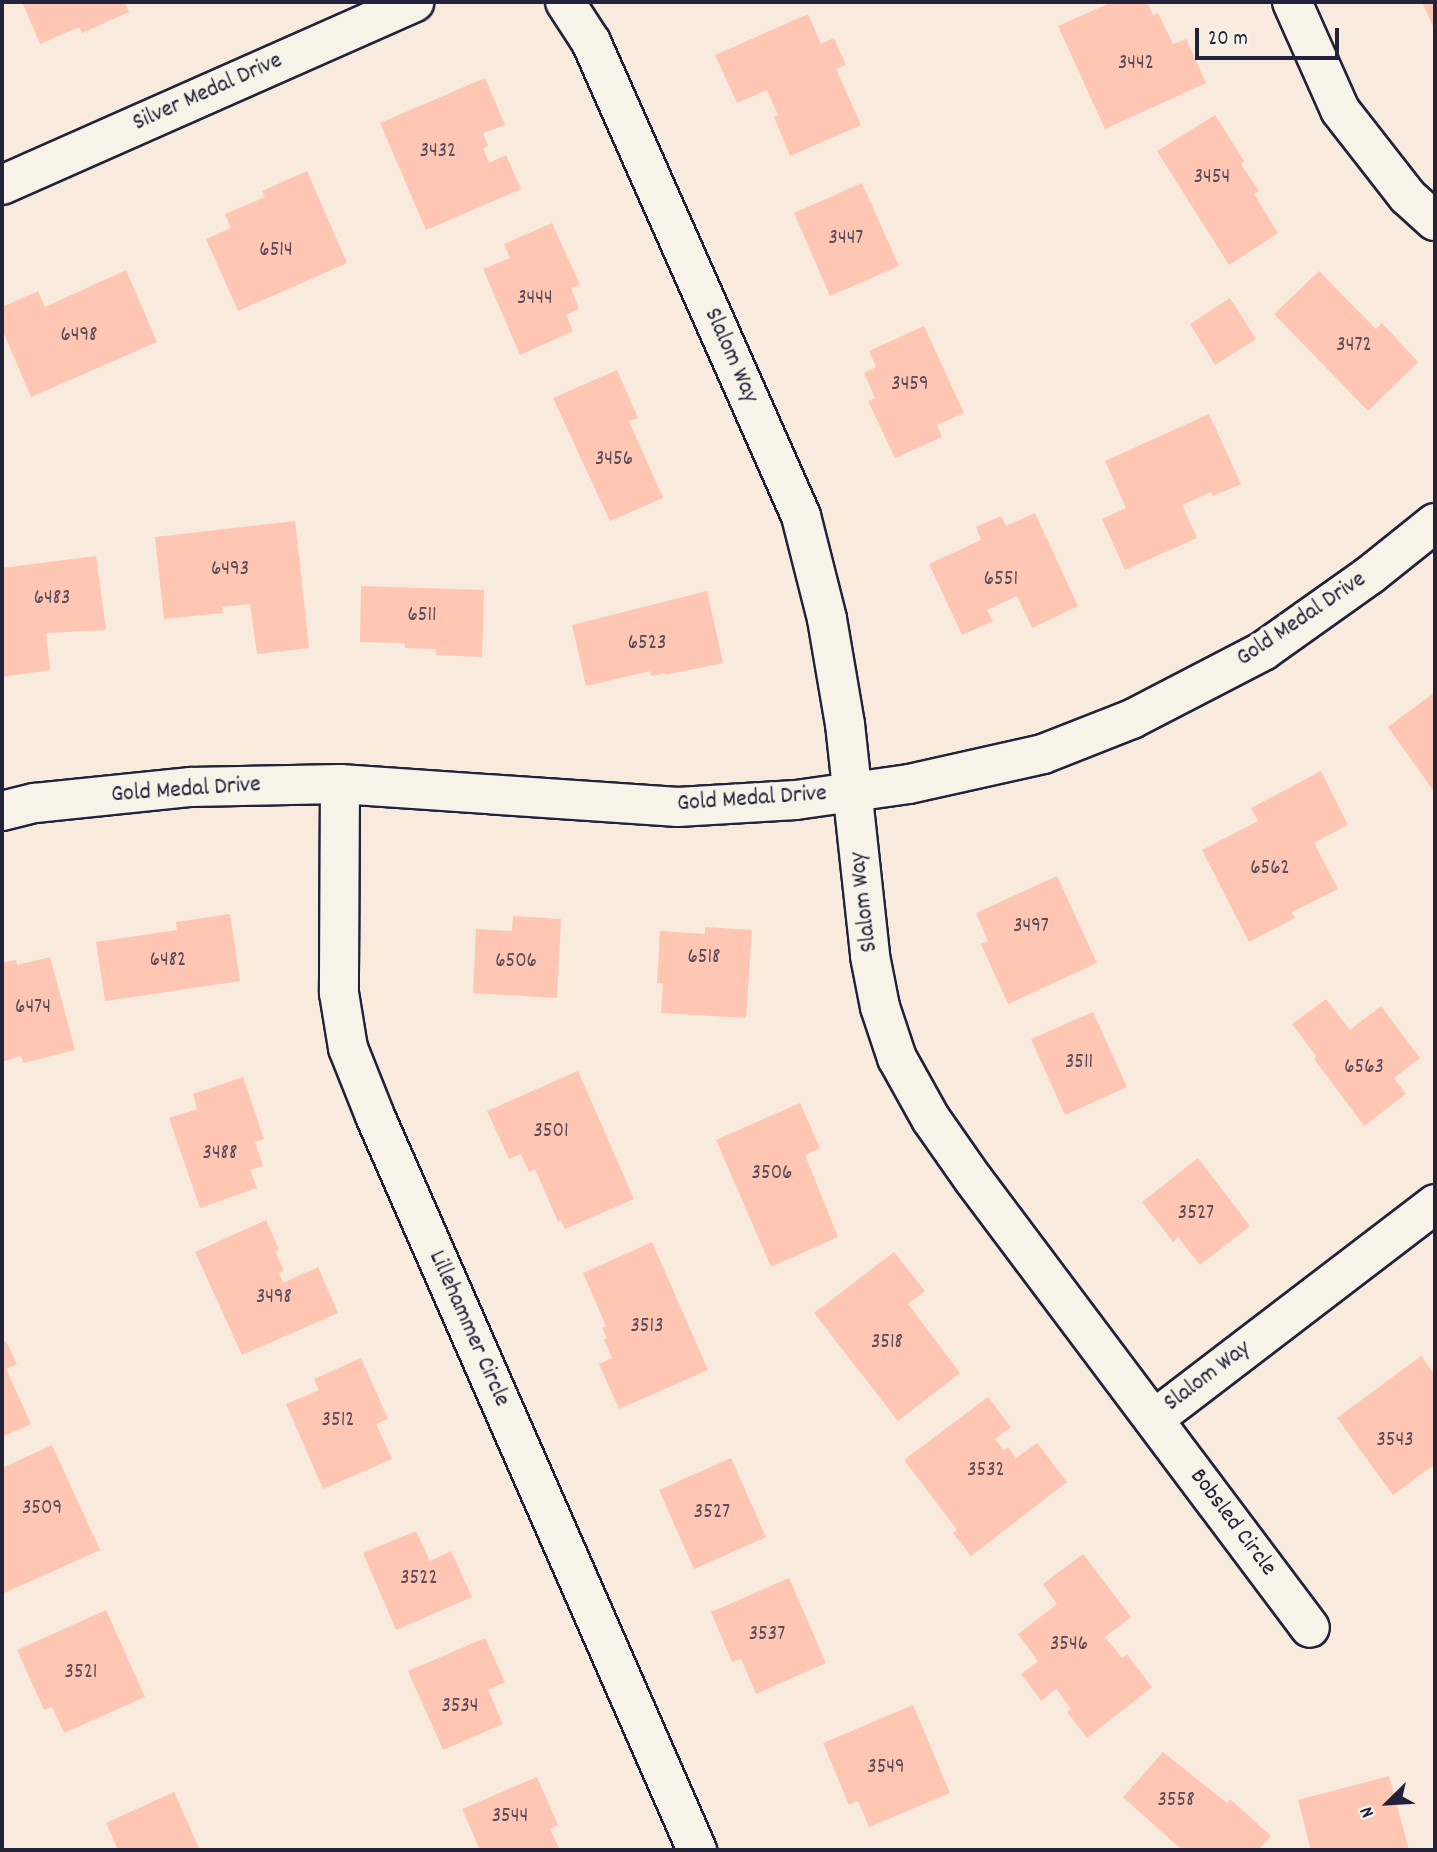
<!DOCTYPE html>
<html>
<head>
<meta charset="utf-8">
<style>
  body { margin:0 }
  #map { position:relative; width:1437px; height:1852px; overflow:hidden; background:#f9eade; font-family:Dekko,sans-serif }
  div>[style] { position:absolute }
  [style*='--x'] { left:calc(var(--x)*1px); top:calc(var(--y)*1px); width:calc(var(--w)*1px); rotate:calc(var(--a)*1deg) }
  .building>* { inset:0; background:#ffc6b4 }
  .roads { filter:drop-shadow(2px 0 #22223b) drop-shadow(-2px 0 #22223b) drop-shadow(0 2px #22223b) drop-shadow(0 -2px #22223b) }
  .minor>* { height:38px; margin:-19px; padding:0 19px; transform-origin:19px; border-radius:19px; background:#f7f3e8 }
  span { translate:-50% -50%; white-space:nowrap; text-align:center; line-height:1.15; -webkit-text-stroke:7px #f7f3e8; paint-order:stroke }
  .number-label { font-size:21px; color:#594b59 }
  .number-label span { -webkit-text-stroke-width:0 }
  .street-label { font-size:24px; color:#22223b }
  .frame { position:absolute; inset:0; border:4px solid #22223b; pointer-events:none }
  .north { position:absolute; left:1353px; top:1768px; width:70px; height:70px; -webkit-text-stroke:5px #f7f3e8; paint-order:stroke; rotate:246deg; font-size:19px; font-weight:700; line-height:28px; text-align:center; color:#22223b }
  .north::after { content:''; display:block; margin:auto; width:24px; height:32px; background:#22223b; clip-path:polygon(50% 0,100% 100%,50% 72%,0 100%) }
  .scale { position:absolute; left:1195px; top:28px; width:144px; height:32px; box-sizing:border-box; border:4px solid #22223b; border-top:0; padding-left:9px; font-size:21px; line-height:24px; white-space:nowrap; color:#22223b; -webkit-text-stroke:5px #f7f3e8; paint-order:stroke }
</style>
</head>
<body>
<div id="map">
  <div class="building">
    <div style="clip-path:polygon(22px 2px,125px 2px,129px 12px,82px 33px,79px 27px,40px 44px)"></div>
    <div style="clip-path:polygon(1112px 2px,1147px 2px,1153px 15px,1158px 13px,1173px 44px,1186px 39px,1206px 83px,1105px 129px,1058px 26px)"></div>
    <div style="clip-path:polygon(1422px 2px,1435px 2px,1435px 31px)"></div>
    <div style="clip-path:polygon(808px 14px,821px 44px,834px 38px,846px 65px,836px 69px,861px 125px,790px 156px,774px 117px,778px 115px,767px 90px,737px 103px,715px 55px)"></div>
    <div style="clip-path:polygon(485px 78px,505px 125px,483px 133px,488px 146px,483px 148px,489px 163px,506px 155px,521px 189px,426px 230px,380px 123px)"></div>
    <div style="clip-path:polygon(1215px 115px,1244px 161px,1241px 164px,1259px 191px,1254px 194px,1278px 233px,1229px 265px,1157px 151px)"></div>
    <div style="clip-path:polygon(307px 171px,347px 263px,238px 311px,206px 239px,231px 228px,225px 214px,265px 197px,262px 191px)"></div>
    <div style="clip-path:polygon(862px 183px,899px 266px,830px 296px,794px 213px)"></div>
    <div style="clip-path:polygon(552px 223px,580px 285px,571px 288px,579px 309px,566px 315px,573px 331px,520px 355px,483px 269px,510px 258px,504px 244px)"></div>
    <div style="clip-path:polygon(126px 270px,157px 342px,31px 397px,2px 329px,2px 307px,38px 291px,45px 307px)"></div>
    <div style="clip-path:polygon(1319px 271px,1376px 329px,1382px 323px,1418px 362px,1368px 411px,1274px 314px)"></div>
    <div style="clip-path:polygon(1230px 298px,1256px 339px,1215px 365px,1190px 324px)"></div>
    <div style="clip-path:polygon(924px 326px,964px 413px,937px 425px,942px 437px,895px 458px,868px 401px,875px 398px,864px 373px,876px 367px,869px 351px)"></div>
    <div style="clip-path:polygon(617px 370px,638px 418px,629px 421px,663px 498px,610px 521px,553px 398px)"></div>
    <div style="clip-path:polygon(1209px 414px,1241px 484px,1213px 496px,1211px 492px,1182px 505px,1197px 538px,1125px 570px,1102px 519px,1126px 508px,1105px 461px)"></div>
    <div style="clip-path:polygon(1035px 513px,1078px 606px,1032px 628px,1017px 596px,987px 610px,993px 621px,962px 635px,929px 564px,981px 540px,976px 527px,1001px 516px,1006px 526px)"></div>
    <div style="clip-path:polygon(295px 521px,309px 648px,257px 654px,250px 604px,222px 607px,223px 613px,164px 619px,155px 537px)"></div>
    <div style="clip-path:polygon(96px 556px,106px 630px,46px 633px,50px 670px,2px 677px,2px 568px)"></div>
    <div style="clip-path:polygon(361px 586px,484px 590px,482px 657px,436px 655px,436px 649px,405px 648px,405px 643px,360px 642px)"></div>
    <div style="clip-path:polygon(707px 591px,723px 663px,665px 675px,665px 673px,651px 676px,650px 671px,586px 686px,572px 625px)"></div>
    <div style="clip-path:polygon(1435px 692px,1435px 793px,1388px 727px)"></div>
    <div style="clip-path:polygon(1321px 771px,1348px 825px,1314px 843px,1338px 889px,1292px 912px,1295px 918px,1249px 942px,1202px 850px,1258px 821px,1251px 808px)"></div>
    <div style="clip-path:polygon(1057px 876px,1097px 963px,1008px 1004px,981px 944px,988px 941px,976px 913px)"></div>
    <div style="clip-path:polygon(230px 914px,240px 981px,105px 1001px,96px 942px,177px 930px,176px 922px)"></div>
    <div style="clip-path:polygon(513px 916px,561px 919px,557px 998px,473px 993px,476px 929px,512px 931px)"></div>
    <div style="clip-path:polygon(705px 927px,752px 930px,746px 1018px,661px 1013px,663px 983px,657px 983px,660px 931px,705px 934px)"></div>
    <div style="clip-path:polygon(50px 957px,75px 1050px,23px 1063px,21px 1056px,2px 1062px,2px 963px,16px 960px,17px 965px)"></div>
    <div style="clip-path:polygon(1326px 999px,1350px 1030px,1381px 1006px,1420px 1058px,1394px 1078px,1406px 1094px,1364px 1126px,1314px 1059px,1316px 1056px,1292px 1024px)"></div>
    <div style="clip-path:polygon(1093px 1012px,1127px 1087px,1065px 1115px,1031px 1039px)"></div>
    <div style="clip-path:polygon(578px 1071px,634px 1199px,565px 1229px,561px 1220px,558px 1222px,535px 1169px,529px 1172px,521px 1154px,509px 1159px,487px 1111px)"></div>
    <div style="clip-path:polygon(243px 1077px,264px 1139px,255px 1142px,263px 1166px,250px 1170px,257px 1188px,200px 1208px,169px 1118px,197px 1109px,193px 1094px)"></div>
    <div style="clip-path:polygon(800px 1103px,820px 1148px,805px 1155px,838px 1237px,771px 1267px,716px 1140px)"></div>
    <div style="clip-path:polygon(1198px 1158px,1250px 1226px,1200px 1265px,1178px 1237px,1173px 1242px,1142px 1202px)"></div>
    <div style="clip-path:polygon(266px 1220px,279px 1250px,275px 1251px,284px 1271px,279px 1273px,283px 1283px,318px 1267px,338px 1313px,242px 1355px,195px 1252px)"></div>
    <div style="clip-path:polygon(652px 1242px,708px 1370px,619px 1409px,599px 1364px,612px 1358px,604px 1340px,607px 1338px,602px 1328px,606px 1326px,583px 1273px)"></div>
    <div style="clip-path:polygon(894px 1252px,925px 1291px,908px 1304px,960px 1373px,898px 1421px,814px 1313px)"></div>
    <div style="clip-path:polygon(6px 1341px,17px 1364px,6px 1369px,31px 1424px,2px 1437px,2px 1343px)"></div>
    <div style="clip-path:polygon(1421px 1356px,1435px 1375px,1435px 1464px,1393px 1495px,1337px 1418px)"></div>
    <div style="clip-path:polygon(361px 1358px,388px 1419px,376px 1424px,392px 1459px,323px 1489px,286px 1404px,319px 1390px,314px 1379px)"></div>
    <div style="clip-path:polygon(988px 1397px,1011px 1427px,995px 1439px,1004px 1450px,1008px 1447px,1016px 1458px,1037px 1443px,1067px 1482px,971px 1556px,953px 1533px,957px 1530px,904px 1460px)"></div>
    <div style="clip-path:polygon(52px 1445px,100px 1550px,2px 1594px,2px 1468px)"></div>
    <div style="clip-path:polygon(731px 1458px,766px 1537px,694px 1569px,659px 1490px)"></div>
    <div style="clip-path:polygon(416px 1531px,430px 1561px,451px 1551px,472px 1597px,396px 1630px,363px 1553px)"></div>
    <div style="clip-path:polygon(1083px 1554px,1131px 1617px,1105px 1637px,1122px 1658px,1127px 1654px,1152px 1687px,1087px 1738px,1067px 1712px,1071px 1709px,1056px 1689px,1041px 1701px,1021px 1674px,1038px 1661px,1018px 1634px,1057px 1604px,1043px 1584px)"></div>
    <div style="clip-path:polygon(789px 1578px,826px 1663px,756px 1694px,741px 1659px,732px 1662px,711px 1612px)"></div>
    <div style="clip-path:polygon(106px 1610px,145px 1697px,64px 1733px,52px 1707px,44px 1710px,17px 1650px)"></div>
    <div style="clip-path:polygon(485px 1638px,505px 1682px,488px 1690px,503px 1724px,443px 1750px,408px 1671px)"></div>
    <div style="clip-path:polygon(913px 1705px,950px 1793px,869px 1827px,858px 1801px,849px 1805px,823px 1743px)"></div>
    <div style="clip-path:polygon(1163px 1752px,1227px 1803px,1230px 1799px,1271px 1836px,1258px 1850px,1182px 1850px,1123px 1797px)"></div>
    <div style="clip-path:polygon(1389px 1776px,1409px 1850px,1311px 1850px,1298px 1800px)"></div>
    <div style="clip-path:polygon(537px 1777px,558px 1825px,550px 1829px,560px 1850px,480px 1850px,462px 1809px)"></div>
    <div style="clip-path:polygon(174px 1792px,200px 1850px,118px 1850px,106px 1823px)"></div>
  </div>
  <div class="roads">
    <div class="minor">
      <div style="--x:565;--y:2;--w:48;--a:57"></div>
      <div style="--x:591;--y:42;--w:518;--a:66.1"></div>
      <div style="--x:801;--y:516;--w:106;--a:75.8"></div>
      <div style="--x:827;--y:619;--w:107;--a:80.3"></div>
      <div style="--x:845;--y:724;--w:233;--a:83.8"></div>
      <div style="--x:870;--y:956;--w:52;--a:78.9"></div>
      <div style="--x:880;--y:1007;--w:54;--a:71.6"></div>
      <div style="--x:897;--y:1058;--w:70;--a:60.9"></div>
      <div style="--x:931;--y:1119;--w:73;--a:55"></div>
      <div style="--x:973;--y:1179;--w:561;--a:53.11"></div>
      <div style="--x:1292;--y:2;--w:118;--a:66"></div>
      <div style="--x:1340;--y:110;--w:110;--a:52"></div>
      <div style="--x:1408;--y:197;--w:36;--a:42"></div>
      <div style="--x:2;--y:185;--w:451;--a:-23.9"></div>
      <div style="--x:340;--y:784;--w:209;--a:90.3"></div>
      <div style="--x:339;--y:993;--w:56;--a:80.7"></div>
      <div style="--x:348;--y:1048;--w:73;--a:68.3"></div>
      <div style="--x:375;--y:1116;--w:802;--a:66.31"></div>
      <div style="--x:2;--y:811;--w:34;--a:-14"></div>
      <div style="--x:35;--y:803;--w:157;--a:-5.9"></div>
      <div style="--x:191;--y:787;--w:149;--a:-1.2"></div>
      <div style="--x:340;--y:784;--w:339;--a:3.9"></div>
      <div style="--x:678;--y:807;--w:118;--a:-3.4"></div>
      <div style="--x:796;--y:800;--w:114;--a:-8.1"></div>
      <div style="--x:909;--y:784;--w:137;--a:-12.6"></div>
      <div style="--x:1043;--y:754;--w:96;--a:-21.5"></div>
      <div style="--x:1132;--y:719;--w:148;--a:-27.4"></div>
      <div style="--x:1263;--y:651;--w:131;--a:-35.4"></div>
      <div style="--x:1370;--y:575;--w:83;--a:-38.7"></div>
      <div style="--x:1154;--y:1419;--w:354;--a:-37.4"></div>
    </div>
  </div>
  <div class="number-label">
    <span style="left:1136px;top:64px">3442</span>
    <span style="left:438px;top:152px">3432</span>
    <span style="left:1212px;top:178px">3454</span>
    <span style="left:846px;top:239px">3447</span>
    <span style="left:276px;top:251px">6514</span>
    <span style="left:535px;top:299px">3444</span>
    <span style="left:79px;top:336px">6498</span>
    <span style="left:1354px;top:346px">3472</span>
    <span style="left:910px;top:385px">3459</span>
    <span style="left:614px;top:460px">3456</span>
    <span style="left:230px;top:570px">6493</span>
    <span style="left:1001px;top:580px">6551</span>
    <span style="left:52px;top:599px">6483</span>
    <span style="left:422px;top:616px">6511</span>
    <span style="left:647px;top:644px">6523</span>
    <span style="left:1270px;top:869px">6562</span>
    <span style="left:1031px;top:927px">3497</span>
    <span style="left:704px;top:958px">6518</span>
    <span style="left:168px;top:961px">6482</span>
    <span style="left:516px;top:962px">6506</span>
    <span style="left:33px;top:1008px">6474</span>
    <span style="left:1079px;top:1063px">3511</span>
    <span style="left:1364px;top:1068px">6563</span>
    <span style="left:551px;top:1132px">3501</span>
    <span style="left:220px;top:1154px">3488</span>
    <span style="left:772px;top:1174px">3506</span>
    <span style="left:1196px;top:1214px">3527</span>
    <span style="left:274px;top:1298px">3498</span>
    <span style="left:647px;top:1327px">3513</span>
    <span style="left:887px;top:1343px">3518</span>
    <span style="left:338px;top:1421px">3512</span>
    <span style="left:1395px;top:1441px">3543</span>
    <span style="left:986px;top:1471px">3532</span>
    <span style="left:42px;top:1509px">3509</span>
    <span style="left:712px;top:1513px">3527</span>
    <span style="left:419px;top:1579px">3522</span>
    <span style="left:767px;top:1635px">3537</span>
    <span style="left:1069px;top:1645px">3546</span>
    <span style="left:81px;top:1673px">3521</span>
    <span style="left:460px;top:1707px">3534</span>
    <span style="left:886px;top:1768px">3549</span>
    <span style="left:1176px;top:1801px">3558</span>
    <span style="left:510px;top:1817px">3544</span>
  </div>
  <div class="street-label">
    <span style="left:208px;top:93px;rotate:-24deg">Silver Medal Drive</span>
    <span style="left:730px;top:356px;rotate:66deg">Slalom Way</span>
    <span style="left:1302px;top:620px;rotate:-34deg">Gold Medal Drive</span>
    <span style="left:186px;top:791px;rotate:-4deg">Gold Medal Drive</span>
    <span style="left:752px;top:800px;rotate:-4deg">Gold Medal Drive</span>
    <span style="left:865px;top:902px;rotate:-97deg">Slalom Way</span>
    <span style="left:468px;top:1329px;rotate:66deg">Lillehammer Circle</span>
    <span style="left:1208px;top:1377px;rotate:-37deg">Slalom Way</span>
    <span style="left:1232px;top:1523px;rotate:53deg">Bobsled Circle</span>
  </div>
  <div class="frame"></div>
  <div class="north">N</div>
  <div class="scale">20 m</div>
</div>
</body>
</html>
